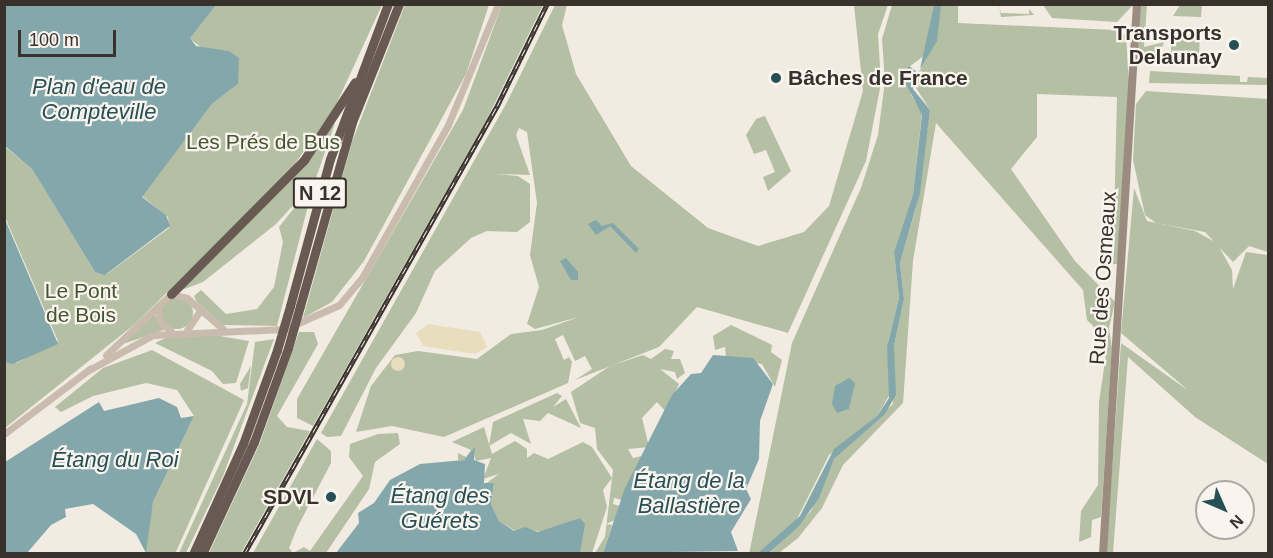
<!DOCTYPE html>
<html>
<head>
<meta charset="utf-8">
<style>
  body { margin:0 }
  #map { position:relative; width:1273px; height:558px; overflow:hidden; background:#f1ebe2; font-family:Arial,sans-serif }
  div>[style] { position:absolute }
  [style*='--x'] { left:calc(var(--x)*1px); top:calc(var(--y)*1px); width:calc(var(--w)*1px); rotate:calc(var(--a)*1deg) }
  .green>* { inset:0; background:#b4bfa3 }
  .round { border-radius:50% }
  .sand>* { inset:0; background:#e8ddbd }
  .water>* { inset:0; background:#84a7ac }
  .tertiary>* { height:7px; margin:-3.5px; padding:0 3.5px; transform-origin:3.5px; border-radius:3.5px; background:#c9bcaf }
  .secondary>* { height:8px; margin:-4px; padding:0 4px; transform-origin:4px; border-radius:4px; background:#9c8c80 }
  .trunk>* { height:9px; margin:-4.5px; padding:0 4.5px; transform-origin:4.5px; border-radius:4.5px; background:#685a52 }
  .rail>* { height:4.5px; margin-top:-2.25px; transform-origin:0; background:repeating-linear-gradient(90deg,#f9f5ee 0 7px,#38312c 0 14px); box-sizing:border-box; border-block:2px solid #38312c }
  .trunk-bridge>* { height:9px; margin:-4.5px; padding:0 4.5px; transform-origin:4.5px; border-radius:4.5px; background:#685a52 }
  .dots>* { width:16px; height:16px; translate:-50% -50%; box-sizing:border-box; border:3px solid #f9f5ee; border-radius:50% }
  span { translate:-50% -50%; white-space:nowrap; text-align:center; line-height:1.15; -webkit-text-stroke:4.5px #f9f5ee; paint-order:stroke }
  .shield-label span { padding:2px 4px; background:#f9f5ee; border:2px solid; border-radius:4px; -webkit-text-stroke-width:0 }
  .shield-label { font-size:20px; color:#38312c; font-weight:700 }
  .poi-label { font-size:21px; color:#38312c; font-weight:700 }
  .right { translate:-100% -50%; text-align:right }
  .left { translate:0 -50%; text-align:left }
  .park-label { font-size:21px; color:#455432 }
  .street-label { font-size:21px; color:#38312c }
  .water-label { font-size:22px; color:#264f56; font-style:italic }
  .frame { position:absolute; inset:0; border:6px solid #38312c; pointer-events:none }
  .north { position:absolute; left:1195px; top:480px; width:60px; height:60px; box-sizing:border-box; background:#f9f5ee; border:2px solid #aca7a0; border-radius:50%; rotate:135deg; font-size:16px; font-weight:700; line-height:24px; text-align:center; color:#38312c }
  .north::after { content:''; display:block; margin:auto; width:21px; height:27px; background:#264f56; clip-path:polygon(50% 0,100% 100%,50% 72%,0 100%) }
  .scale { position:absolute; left:18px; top:30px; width:98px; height:27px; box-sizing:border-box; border:3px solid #38312c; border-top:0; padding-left:8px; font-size:18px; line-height:21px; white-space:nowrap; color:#38312c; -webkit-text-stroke:4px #f9f5ee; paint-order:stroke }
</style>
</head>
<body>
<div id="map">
  <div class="green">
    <div style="clip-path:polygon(999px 4px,1001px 13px,1029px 14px,1029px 9px,1034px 15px,1001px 17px)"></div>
    <div style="clip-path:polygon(216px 5px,382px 5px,334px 109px,289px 172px,135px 324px,5px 428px,5px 362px,17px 363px,58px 341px,5px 217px,4px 146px,32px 169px,95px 272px,107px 274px,169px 228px,168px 217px,142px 196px,212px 104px,238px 84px,229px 51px,202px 48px,189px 38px)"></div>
    <div style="clip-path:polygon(405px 5px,489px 5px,466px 74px,364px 261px,332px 302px,303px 318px,352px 142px)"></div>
    <div style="clip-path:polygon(502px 5px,543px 5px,487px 119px,313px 426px,297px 418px,297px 399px,463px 110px)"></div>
    <div style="clip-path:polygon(555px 5px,567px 5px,562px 25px,576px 74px,631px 166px,708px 228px,758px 246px,804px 232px,829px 206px,863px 91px,854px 5px,888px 5px,878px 34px,881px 83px,866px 161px,788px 333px,697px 307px,659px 347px,575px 380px,592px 369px,585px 356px,575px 361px,563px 335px,555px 339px,564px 360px,569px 357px,572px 362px,568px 383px,444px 437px,392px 426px,356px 432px,371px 386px,395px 355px,418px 351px,477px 359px,511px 334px,542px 330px,579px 317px,535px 329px,527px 324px,539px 287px,530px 255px,537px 203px,527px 132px,519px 128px,516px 135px,530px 175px,495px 174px,518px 176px,530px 184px,530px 222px,517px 232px,487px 231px,471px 238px,435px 271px,416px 313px,376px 368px,341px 436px,327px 437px,321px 433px,506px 104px)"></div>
    <div style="clip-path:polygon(892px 5px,934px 5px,925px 55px,909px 67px,911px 95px,922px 113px,913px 194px,894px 252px,899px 298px,888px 341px,890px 394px,877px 416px,829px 455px,795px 523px,758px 553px,749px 554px,792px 343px,861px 188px,878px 135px,885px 81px,882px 39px)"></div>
    <div style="clip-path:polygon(941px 5px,958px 5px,958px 23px,1115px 30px,1126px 35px,1129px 85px,1119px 264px,1113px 264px,1117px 97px,1037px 94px,1037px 137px,1011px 169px,1075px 261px,1115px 302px,1109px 328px,1112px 348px,1101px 517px,1092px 520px,1091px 537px,1079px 542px,1081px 511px,1098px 485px,1099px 402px,1108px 341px,1087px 320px,1083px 290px,936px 123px,913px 261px,903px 403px,843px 465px,822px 508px,798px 538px,779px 553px,769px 554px,811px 511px,834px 459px,893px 404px,894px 346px,904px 299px,900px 263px,916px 208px,930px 110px,911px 80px,921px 69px)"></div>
    <div style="clip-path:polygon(1043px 5px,1043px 4px,1133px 5px,1117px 22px,1052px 18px)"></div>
    <div style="clip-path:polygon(1140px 5px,1147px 5px,1144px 47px,1164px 42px,1161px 50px,1148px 56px,1138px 50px)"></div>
    <div style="clip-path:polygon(1180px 5px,1202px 5px,1201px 17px,1173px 16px)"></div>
    <div style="clip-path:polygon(1193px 32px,1200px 34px,1199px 57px,1171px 55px,1171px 43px)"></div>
    <div style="clip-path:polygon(1150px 71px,1240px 76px,1240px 82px,1247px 82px,1248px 77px,1268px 78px,1268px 85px,1149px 83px)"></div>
    <div style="clip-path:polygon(1146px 91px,1268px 99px,1268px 252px,1249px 246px,1233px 262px,1205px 232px,1156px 223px,1145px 215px,1133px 160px,1136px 104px)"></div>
    <div style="clip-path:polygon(765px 116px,791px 171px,768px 191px,763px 177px,775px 172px,766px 150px,754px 154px,746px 135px,756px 119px)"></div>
    <div style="clip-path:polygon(335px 123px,315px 181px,276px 224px,203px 282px,179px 291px)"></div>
    <div style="clip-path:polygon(1134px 188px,1147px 221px,1195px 231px,1217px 243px,1232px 270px,1233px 289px,1246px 252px,1268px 255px,1268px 464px,1195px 417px,1128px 357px,1113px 553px,1106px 554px,1121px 343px,1189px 391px,1121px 333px)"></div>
    <div style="clip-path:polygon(309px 202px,277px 326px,223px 325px,197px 302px,194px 296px,201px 290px,226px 314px,257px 309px,274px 287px,283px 242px,279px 227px,298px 203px)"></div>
    <div class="round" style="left:161px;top:297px;width:32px;height:32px"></div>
    <div style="clip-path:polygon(154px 313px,164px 330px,120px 345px)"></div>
    <div style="clip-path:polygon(731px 325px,772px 345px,771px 352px,782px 360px,775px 387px,762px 364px,726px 358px,725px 347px,715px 350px,713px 336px)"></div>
    <div style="clip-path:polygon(299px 332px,314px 332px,318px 344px,277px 416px,287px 427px,310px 431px,241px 553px,209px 553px,260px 443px)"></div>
    <div style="clip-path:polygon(208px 334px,249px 341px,236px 383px,223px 384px,212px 371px,155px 343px,168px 337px)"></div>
    <div style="clip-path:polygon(274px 339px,223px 476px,186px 553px,179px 553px,247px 404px,255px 342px)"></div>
    <div style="clip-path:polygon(665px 349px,674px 351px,671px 359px,680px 359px,685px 373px,677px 379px,675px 372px,660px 369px,679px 384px,666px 412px,657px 402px,642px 418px,649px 447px,628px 449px,633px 458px,646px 455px,622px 500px,614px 498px,613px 504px,620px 506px,615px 520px,606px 524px,612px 525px,603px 553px,595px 553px,605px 537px,613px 470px,597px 449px,595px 428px,580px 423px,571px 392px,610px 366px,643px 355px,651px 359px)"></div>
    <div style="clip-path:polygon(152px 350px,244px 400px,175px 554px,146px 553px,145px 544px,153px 502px,194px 416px,177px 390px,146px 383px,93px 396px,61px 412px,55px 407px,103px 368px)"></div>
    <div style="clip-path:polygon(251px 366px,248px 388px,241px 391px,240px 384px)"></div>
    <div style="clip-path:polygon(557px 393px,562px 396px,553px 407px,566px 399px,581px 428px,548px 413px,540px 421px,523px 419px,531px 444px,511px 433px,489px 446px,493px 422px)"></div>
    <div style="clip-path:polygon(484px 427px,492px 454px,515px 441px,527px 449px,527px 458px,534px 453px,548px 459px,583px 442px,592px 447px,612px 478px,603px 490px,607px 507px,592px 553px,579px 553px,580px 518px,542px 532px,523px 528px,520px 534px,499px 521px,491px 504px,494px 484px,485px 484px,499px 474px,483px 479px,491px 458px,476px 461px,473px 450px,464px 460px,458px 460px,458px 453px,466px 457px,471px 450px,452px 442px)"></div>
    <div style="clip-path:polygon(398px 433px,400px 444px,375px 462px,369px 489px,326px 553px,253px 553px,317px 439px,331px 451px,331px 463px,297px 528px,289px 548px,293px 553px,304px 547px,310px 551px,363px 476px,349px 457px,350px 444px,378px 434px)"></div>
  </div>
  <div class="sand">
    <div style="clip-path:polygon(428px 324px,480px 332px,487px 347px,475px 354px,423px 346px,416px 333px)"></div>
    <div class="round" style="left:391px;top:357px;width:14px;height:14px"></div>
  </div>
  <div class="water">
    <div style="clip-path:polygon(4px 5px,216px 5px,190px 38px,196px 46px,229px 51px,239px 58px,238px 84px,212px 104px,142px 197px,166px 215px,170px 226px,105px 275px,95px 272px,32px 169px,5px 146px)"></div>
    <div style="clip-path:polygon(934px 5px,941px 5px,937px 41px,920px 69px)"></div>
    <div style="clip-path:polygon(909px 66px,916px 71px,913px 89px,930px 110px,920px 193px,900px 263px,904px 299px,894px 346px,896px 395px,885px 414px,834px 459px,819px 498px,799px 526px,769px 553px,758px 553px,800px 516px,834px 449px,877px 416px,889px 398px,887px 346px,899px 298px,894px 252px,913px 194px,922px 115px,903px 78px)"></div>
    <div style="clip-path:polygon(4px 217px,58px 344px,13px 364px,5px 362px)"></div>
    <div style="clip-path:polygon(596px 220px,602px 226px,613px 223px,639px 249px,636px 253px,610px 226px,596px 235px,588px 224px)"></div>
    <div style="clip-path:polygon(566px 258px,578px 272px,578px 280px,571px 280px,560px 261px)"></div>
    <div style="clip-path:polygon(713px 355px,753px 358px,773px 384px,760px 421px,759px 459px,746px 489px,751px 499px,731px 532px,738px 551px,603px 553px,625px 488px,672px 395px,691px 374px,701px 373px)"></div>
    <div style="clip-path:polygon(849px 378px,855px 383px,849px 409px,837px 413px,832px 404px,835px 386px)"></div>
    <div style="clip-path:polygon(159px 398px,177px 407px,181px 418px,194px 416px,153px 502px,146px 553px,136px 534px,93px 504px,65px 509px,66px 517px,51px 525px,27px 553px,5px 553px,5px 462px,99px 402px,104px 411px)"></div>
    <div style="clip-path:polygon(475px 447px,474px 460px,485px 464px,484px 483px,494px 483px,491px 504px,499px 521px,514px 531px,525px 527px,538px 532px,580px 518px,585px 524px,580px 553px,336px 553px,359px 523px,358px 513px,374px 503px,390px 480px,420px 464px,464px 460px)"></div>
  </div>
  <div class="tertiary">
    <div style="--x:158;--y:306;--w:16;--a:83"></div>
    <div style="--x:160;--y:322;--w:14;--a:39"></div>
    <div style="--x:187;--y:330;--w:22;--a:-56"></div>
    <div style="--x:106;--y:355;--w:89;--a:-43.2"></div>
    <div style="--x:171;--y:294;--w:16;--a:14"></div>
    <div style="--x:187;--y:298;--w:48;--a:40.7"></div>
    <div style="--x:89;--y:370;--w:73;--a:-28.7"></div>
    <div style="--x:153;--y:335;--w:132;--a:-2.6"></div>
    <div style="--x:285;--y:329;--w:59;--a:-24"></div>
    <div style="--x:339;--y:305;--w:38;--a:-50"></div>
    <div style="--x:363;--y:276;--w:173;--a:-60.6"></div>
    <div style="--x:448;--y:125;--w:131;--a:-67.5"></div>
    <div style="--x:4;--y:434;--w:109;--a:-37.2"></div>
  </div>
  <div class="secondary">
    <div style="--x:1103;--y:554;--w:551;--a:-86.46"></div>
  </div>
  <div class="trunk">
    <div style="--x:171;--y:294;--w:189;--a:-45.2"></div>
    <div style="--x:304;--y:160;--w:93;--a:-56.8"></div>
    <div style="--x:290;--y:306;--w:152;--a:-74.8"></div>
    <div style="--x:330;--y:159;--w:165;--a:-69.5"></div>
    <div style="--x:300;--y:306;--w:191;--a:-74.2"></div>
    <div style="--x:352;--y:122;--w:127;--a:-68.3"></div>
    <div style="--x:193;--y:554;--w:121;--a:-65.6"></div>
    <div style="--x:243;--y:444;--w:100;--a:-70.1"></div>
    <div style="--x:202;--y:554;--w:123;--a:-65.1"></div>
    <div style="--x:254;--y:442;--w:100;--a:-70.1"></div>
  </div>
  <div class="rail">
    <div style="--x:244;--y:554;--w:515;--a:-60.55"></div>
    <div style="--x:497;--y:106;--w:114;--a:-63.9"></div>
  </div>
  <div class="trunk-bridge">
    <div style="--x:288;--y:348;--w:44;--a:-74.1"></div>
    <div style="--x:277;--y:350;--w:46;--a:-73.5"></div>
  </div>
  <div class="dots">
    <div style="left:1234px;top:45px;background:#264f56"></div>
    <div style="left:776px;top:78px;background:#264f56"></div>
    <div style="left:331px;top:497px;background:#264f56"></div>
  </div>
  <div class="shield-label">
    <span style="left:320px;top:193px">N 12</span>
  </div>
  <div class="poi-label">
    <span class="right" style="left:1222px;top:45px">Transports<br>Delaunay</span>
    <span class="left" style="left:788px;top:78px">Bâches de France</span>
    <span class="right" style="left:319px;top:497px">SDVL</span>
  </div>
  <div class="park-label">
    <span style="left:263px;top:142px">Les Prés de Bus</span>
    <span style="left:81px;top:303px">Le Pont<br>de Bois</span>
  </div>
  <div class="street-label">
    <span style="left:1103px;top:278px;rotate:-86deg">Rue des Osmeaux</span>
  </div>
  <div class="water-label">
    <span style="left:99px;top:99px">Plan d'eau de<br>Compteville</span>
    <span style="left:115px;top:460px">Étang du Roi</span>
    <span style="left:689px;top:493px">Étang de la<br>Ballastière</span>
    <span style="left:440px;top:508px">Étang des<br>Guérets</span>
  </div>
  <div class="frame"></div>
  <div class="north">N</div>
  <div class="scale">100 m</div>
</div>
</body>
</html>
